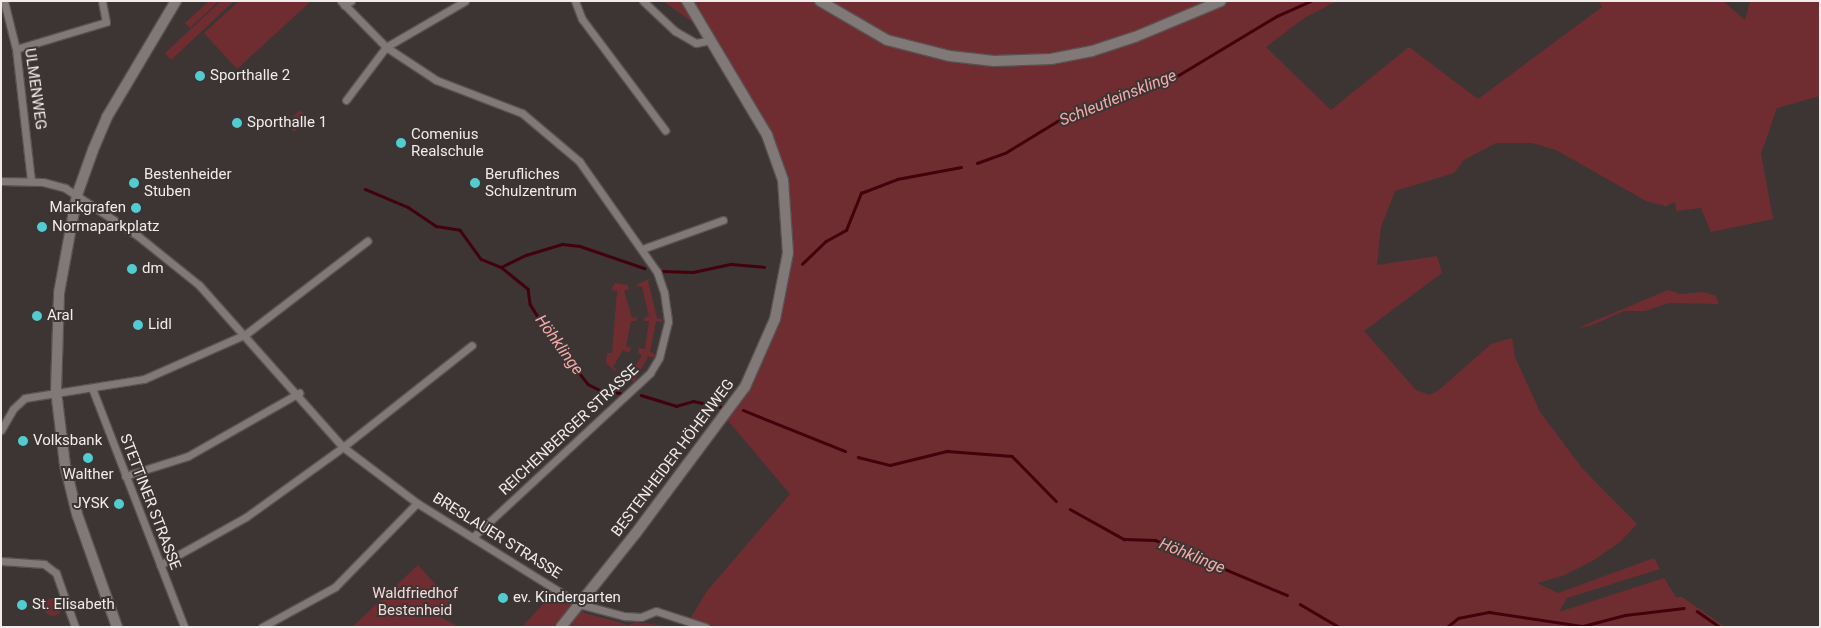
<!DOCTYPE html>
<html>
<head>
<meta charset="utf-8">
<style>
  body { margin:0 }
  #map { position:relative; width:1821px; height:628px; overflow:hidden; background:#3c3534; font-family:Roboto,sans-serif }
  div>[style] { position:absolute }
  [style*='--x'] { left:calc(var(--x)*1px); top:calc(var(--y)*1px); width:calc(var(--w)*1px); rotate:calc(var(--a)*1deg) }
  .green>* { inset:0; background:#702d31 }
  .round { border-radius:50% }
  .stream>* { height:2.5px; margin:-1.25px; padding:0 1.25px; transform-origin:1.25px; border-radius:1.25px; background:#41020c }
  .roads { filter:drop-shadow(1px 0 #595252) drop-shadow(-1px 0 #595252) drop-shadow(0 1px #595252) drop-shadow(0 -1px #595252) }
  .street>* { height:7px; margin:-3.5px; padding:0 3.5px; transform-origin:3.5px; border-radius:3.5px; background:#817878 }
  .secondary>* { height:10px; margin:-5px; padding:0 5px; transform-origin:5px; border-radius:5px; background:#817878 }
  .dots>* { width:14px; height:14px; translate:-50% -50%; box-sizing:border-box; border:2px solid #3c3534; border-radius:50% }
  span { translate:-50% -50%; white-space:nowrap; text-align:center; line-height:1.15; -webkit-text-stroke:4px #3c3534; paint-order:stroke }
  .poi-label { font-size:15px; color:#f1ecec }
  .left { translate:0 -50%; text-align:left }
  .right { translate:-100% -50%; text-align:right }
  .street-label { font-size:15px; color:#f1ecec }
  .park-label { font-size:15px; color:#f3d9d8 }
  .water-label { font-size:16px; color:#f5abab; font-style:italic }
  .frame { position:absolute; inset:0; border:2px solid #f1ecec; pointer-events:none }
</style>
</head>
<body>
<div id="map">
  <div class="green">
    <div style="clip-path:polygon(209px 1px,219px 1px,190px 28px,185px 23px)"></div>
    <div style="clip-path:polygon(221px 1px,234px 1px,171px 60px,165px 53px)"></div>
    <div style="clip-path:polygon(239px 1px,307px 1px,309px 3px,237px 69px,204px 33px)"></div>
    <div style="clip-path:polygon(663px 1px,1337px 1px,1304px 18px,1266px 47px,1331px 110px,1409px 47px,1478px 99px,1602px 7px,1598px 1px,1723px 1px,1745px 20px,1750px 1px,1820px 1px,1820px 96px,1777px 108px,1761px 154px,1773px 219px,1711px 232px,1701px 208px,1676px 211px,1675px 202px,1666px 206px,1646px 201px,1556px 150px,1532px 143px,1496px 143px,1464px 160px,1454px 173px,1395px 191px,1381px 227px,1377px 265px,1437px 256px,1442px 273px,1364px 331px,1416px 390px,1429px 395px,1439px 390px,1491px 344px,1512px 338px,1515px 357px,1540px 412px,1582px 468px,1637px 524px,1620px 542px,1594px 560px,1565px 575px,1537px 583px,1558px 593px,1654px 558px,1660px 569px,1567px 598px,1559px 612px,1664px 578px,1676px 597px,1682px 597px,1725px 627px,685px 627px,707px 591px,790px 494px,724px 416px,745px 387px,775px 319px,788px 253px,783px 180px,767px 135px,705px 31px)"></div>
    <div style="clip-path:polygon(300px 110px,308px 118px,294px 132px,286px 124px)"></div>
    <div style="clip-path:polygon(651px 278px,648px 281px,657px 318px,662px 319px,662px 322px,656px 321px,650px 352px,655px 354px,654px 358px,648px 356px,634px 383px,625px 374px,628px 376px,642px 356px,638px 352px,639px 348px,645px 349px,649px 321px,644px 321px,644px 318px,649px 316px,642px 287px,636px 285px)"></div>
    <div style="clip-path:polygon(615px 283px,628px 285px,629px 289px,624px 291px,632px 318px,637px 317px,636px 321px,631px 321px,626px 346px,632px 348px,628px 353px,623px 350px,613px 367px,617px 370px,615px 371px,606px 363px,607px 353px,612px 353px,617px 291px,611px 290px)"></div>
    <div style="clip-path:polygon(1668px 290px,1680px 294px,1703px 292px,1716px 296px,1719px 304px,1669px 303px,1645px 311px,1624px 311px,1590px 326px,1578px 328px)"></div>
    <div style="clip-path:polygon(418px 565px,451px 602px,437px 615px,459px 627px,352px 627px)"></div>
    <div style="clip-path:polygon(553px 593px,585px 613px,629px 625px,636px 622px,673px 627px,522px 627px)"></div>
    <div class="round" style="left:44px;top:598px;width:18px;height:18px"></div>
  </div>
  <div class="stream">
    <div style="--x:977;--y:163;--w:30;--a:-20"></div>
    <div style="--x:1005;--y:153;--w:69;--a:-31.4"></div>
    <div style="--x:1064;--y:117;--w:114;--a:-19.4"></div>
    <div style="--x:1172;--y:79;--w:122;--a:-31"></div>
    <div style="--x:1277;--y:16;--w:36;--a:-24"></div>
    <div style="--x:365;--y:189;--w:47;--a:22.7"></div>
    <div style="--x:408;--y:207;--w:34;--a:34"></div>
    <div style="--x:436;--y:226;--w:24;--a:9"></div>
    <div style="--x:460;--y:230;--w:36;--a:54"></div>
    <div style="--x:481;--y:259;--w:22;--a:22"></div>
    <div style="--x:501;--y:267;--w:35;--a:39"></div>
    <div style="--x:528;--y:289;--w:15;--a:82"></div>
    <div style="--x:530;--y:304;--w:34;--a:58"></div>
    <div style="--x:548;--y:333;--w:65;--a:51.9"></div>
    <div style="--x:588;--y:384;--w:16;--a:27"></div>
    <div style="--x:602;--y:391;--w:18;--a:6"></div>
    <div style="--x:802;--y:264;--w:33;--a:-44"></div>
    <div style="--x:826;--y:241;--w:23;--a:-29"></div>
    <div style="--x:846;--y:230;--w:40;--a:-68"></div>
    <div style="--x:861;--y:193;--w:39;--a:-21"></div>
    <div style="--x:897;--y:179;--w:65;--a:-10.6"></div>
    <div style="--x:501;--y:267;--w:28;--a:-26"></div>
    <div style="--x:526;--y:255;--w:38;--a:-17"></div>
    <div style="--x:562;--y:244;--w:18;--a:6"></div>
    <div style="--x:580;--y:246;--w:68;--a:19"></div>
    <div style="--x:662;--y:271;--w:31;--a:2"></div>
    <div style="--x:693;--y:272;--w:39;--a:-12"></div>
    <div style="--x:731;--y:264;--w:33;--a:5"></div>
    <div style="--x:641;--y:395;--w:37;--a:17"></div>
    <div style="--x:676;--y:406;--w:18;--a:-16"></div>
    <div style="--x:693;--y:401;--w:30;--a:12"></div>
    <div style="--x:743;--y:410;--w:110;--a:21.9"></div>
    <div style="--x:858;--y:457;--w:33;--a:14"></div>
    <div style="--x:890;--y:465;--w:59;--a:-13.8"></div>
    <div style="--x:947;--y:451;--w:65;--a:4.4"></div>
    <div style="--x:1012;--y:456;--w:63;--a:45.6"></div>
    <div style="--x:1070;--y:509;--w:62;--a:29.1"></div>
    <div style="--x:1124;--y:539;--w:31;--a:2"></div>
    <div style="--x:1155;--y:540;--w:143;--a:22.6"></div>
    <div style="--x:1300;--y:604;--w:45;--a:30.5"></div>
    <div style="--x:1697;--y:611;--w:28;--a:35"></div>
    <div style="--x:1447;--y:627;--w:14;--a:-39"></div>
    <div style="--x:1458;--y:618;--w:32;--a:-11"></div>
    <div style="--x:1489;--y:612;--w:95;--a:8.5"></div>
    <div style="--x:1583;--y:626;--w:43;--a:-14.7"></div>
    <div style="--x:1625;--y:615;--w:59;--a:-6.8"></div>
  </div>
  <div class="roads">
    <div class="street">
      <div style="--x:4;--y:1;--w:49;--a:76"></div>
      <div style="--x:16;--y:49;--w:133;--a:83.5"></div>
      <div style="--x:341;--y:1;--w:64;--a:45.6"></div>
      <div style="--x:386;--y:47;--w:60;--a:33.4"></div>
      <div style="--x:436;--y:80;--w:92;--a:21"></div>
      <div style="--x:522;--y:113;--w:75;--a:40.1"></div>
      <div style="--x:579;--y:161;--w:136;--a:54.9"></div>
      <div style="--x:657;--y:272;--w:21;--a:71"></div>
      <div style="--x:664;--y:292;--w:30;--a:82"></div>
      <div style="--x:668;--y:322;--w:37;--a:104"></div>
      <div style="--x:659;--y:358;--w:17;--a:121"></div>
      <div style="--x:650;--y:373;--w:240;--a:137.2"></div>
      <div style="--x:575;--y:1;--w:19;--a:69"></div>
      <div style="--x:582;--y:19;--w:139;--a:53.2"></div>
      <div style="--x:643;--y:1;--w:44;--a:43.2"></div>
      <div style="--x:675;--y:31;--w:24;--a:30"></div>
      <div style="--x:696;--y:43;--w:15;--a:-11"></div>
      <div style="--x:344;--y:5;--w:8;--a:-30"></div>
      <div style="--x:16;--y:49;--w:94;--a:-16.7"></div>
      <div style="--x:106;--y:22;--w:21;--a:-101"></div>
      <div style="--x:346;--y:100;--w:66;--a:-53"></div>
      <div style="--x:386;--y:47;--w:91;--a:-30.2"></div>
      <div style="--x:1;--y:181;--w:42;--a:1.4"></div>
      <div style="--x:43;--y:182;--w:23;--a:15"></div>
      <div style="--x:65;--y:188;--w:87;--a:33.3"></div>
      <div style="--x:138;--y:236;--w:78;--a:38.8"></div>
      <div style="--x:199;--y:285;--w:217;--a:48.4"></div>
      <div style="--x:343;--y:447;--w:93;--a:37.1"></div>
      <div style="--x:417;--y:503;--w:191;--a:31.9"></div>
      <div style="--x:579;--y:604;--w:47;--a:14.9"></div>
      <div style="--x:624;--y:616;--w:17;--a:3"></div>
      <div style="--x:641;--y:617;--w:16;--a:-22"></div>
      <div style="--x:656;--y:611;--w:52;--a:18.1"></div>
      <div style="--x:642;--y:249;--w:86;--a:-19.7"></div>
      <div style="--x:92;--y:388;--w:256;--a:68.9"></div>
      <div style="--x:1;--y:430;--w:24;--a:-60"></div>
      <div style="--x:13;--y:409;--w:16;--a:-43"></div>
      <div style="--x:25;--y:398;--w:121;--a:-9.1"></div>
      <div style="--x:144;--y:379;--w:111;--a:-23.8"></div>
      <div style="--x:246;--y:334;--w:153;--a:-37.5"></div>
      <div style="--x:125;--y:476;--w:66;--a:-17.6"></div>
      <div style="--x:188;--y:456;--w:128;--a:-29.6"></div>
      <div style="--x:1;--y:561;--w:43;--a:4"></div>
      <div style="--x:44;--y:564;--w:15;--a:37"></div>
      <div style="--x:56;--y:573;--w:57;--a:70.6"></div>
      <div style="--x:160;--y:565;--w:98;--a:-29.2"></div>
      <div style="--x:246;--y:517;--w:120;--a:-35.8"></div>
      <div style="--x:343;--y:447;--w:164;--a:-38.3"></div>
      <div style="--x:262;--y:627;--w:83;--a:-28.7"></div>
      <div style="--x:335;--y:587;--w:117;--a:-45.7"></div>
    </div>
    <div class="secondary">
      <div style="--x:820;--y:1;--w:78;--a:30.2"></div>
      <div style="--x:887;--y:40;--w:65;--a:14.3"></div>
      <div style="--x:950;--y:56;--w:44;--a:6.5"></div>
      <div style="--x:994;--y:61;--w:57;--a:-2"></div>
      <div style="--x:1051;--y:59;--w:42;--a:-11"></div>
      <div style="--x:1092;--y:51;--w:45;--a:-18"></div>
      <div style="--x:1135;--y:37;--w:93;--a:-22.7"></div>
      <div style="--x:117;--y:627;--w:120;--a:-109.5"></div>
      <div style="--x:77;--y:514;--w:50;--a:-103.8"></div>
      <div style="--x:65;--y:465;--w:75;--a:-96.9"></div>
      <div style="--x:56;--y:391;--w:98;--a:-88.2"></div>
      <div style="--x:59;--y:293;--w:100;--a:-79.6"></div>
      <div style="--x:77;--y:195;--w:48;--a:-70.4"></div>
      <div style="--x:93;--y:150;--w:36;--a:-67"></div>
      <div style="--x:107;--y:117;--w:135;--a:-59.3"></div>
      <div style="--x:561;--y:627;--w:120;--a:-51.4"></div>
      <div style="--x:636;--y:533;--w:182;--a:-53.3"></div>
      <div style="--x:745;--y:387;--w:74;--a:-66.2"></div>
      <div style="--x:775;--y:319;--w:67;--a:-78.9"></div>
      <div style="--x:788;--y:253;--w:73;--a:-93.9"></div>
      <div style="--x:783;--y:180;--w:48;--a:-109.6"></div>
      <div style="--x:767;--y:135;--w:156;--a:-120.8"></div>
    </div>
  </div>
  <div class="dots">
    <div style="left:200px;top:76px;background:#51ccd1"></div>
    <div style="left:237px;top:123px;background:#51ccd1"></div>
    <div style="left:401px;top:143px;background:#51ccd1"></div>
    <div style="left:134px;top:183px;background:#51ccd1"></div>
    <div style="left:475px;top:183px;background:#51ccd1"></div>
    <div style="left:136px;top:208px;background:#51ccd1"></div>
    <div style="left:42px;top:227px;background:#51ccd1"></div>
    <div style="left:132px;top:269px;background:#51ccd1"></div>
    <div style="left:37px;top:316px;background:#51ccd1"></div>
    <div style="left:138px;top:325px;background:#51ccd1"></div>
    <div style="left:23px;top:441px;background:#51ccd1"></div>
    <div style="left:88px;top:458px;background:#51ccd1"></div>
    <div style="left:119px;top:504px;background:#51ccd1"></div>
    <div style="left:503px;top:598px;background:#51ccd1"></div>
    <div style="left:22px;top:605px;background:#51ccd1"></div>
  </div>
  <div class="poi-label">
    <span class="left" style="left:210px;top:76px">Sporthalle 2</span>
    <span class="left" style="left:247px;top:123px">Sporthalle 1</span>
    <span class="left" style="left:411px;top:143px">Comenius<br>Realschule</span>
    <span class="left" style="left:144px;top:183px">Bestenheider<br>Stuben</span>
    <span class="left" style="left:485px;top:183px">Berufliches<br>Schulzentrum</span>
    <span class="right" style="left:126px;top:208px">Markgrafen</span>
    <span class="left" style="left:52px;top:227px">Normaparkplatz</span>
    <span class="left" style="left:142px;top:269px">dm</span>
    <span class="left" style="left:47px;top:316px">Aral</span>
    <span class="left" style="left:148px;top:325px">Lidl</span>
    <span class="left" style="left:33px;top:441px">Volksbank</span>
    <span style="left:88px;top:475px">Walther</span>
    <span class="right" style="left:109px;top:504px">JYSK</span>
    <span class="left" style="left:513px;top:598px">ev. Kindergarten</span>
    <span class="left" style="left:32px;top:605px">St. Elisabeth</span>
  </div>
  <div class="street-label">
    <span style="left:35px;top:89px;rotate:82deg">ULMENWEG</span>
    <span style="left:569px;top:430px;rotate:-43deg">REICHENBERGER STRASSE</span>
    <span style="left:673px;top:458px;rotate:-53deg">BESTENHEIDER HÖHENWEG</span>
    <span style="left:150px;top:502px;rotate:69deg">STETTINER STRASSE</span>
    <span style="left:497px;top:536px;rotate:32deg">BRESLAUER STRASSE</span>
  </div>
  <div class="park-label">
    <span style="left:415px;top:602px">Waldfriedhof<br>Bestenheid</span>
  </div>
  <div class="water-label">
    <span style="left:1118px;top:98px;rotate:-22deg">Schleutleinsklinge</span>
    <span style="left:559px;top:345px;rotate:54deg">Höhklinge</span>
    <span style="left:1192px;top:556px;rotate:22deg">Höhklinge</span>
  </div>
  <div class="frame"></div>
</div>
</body>
</html>
